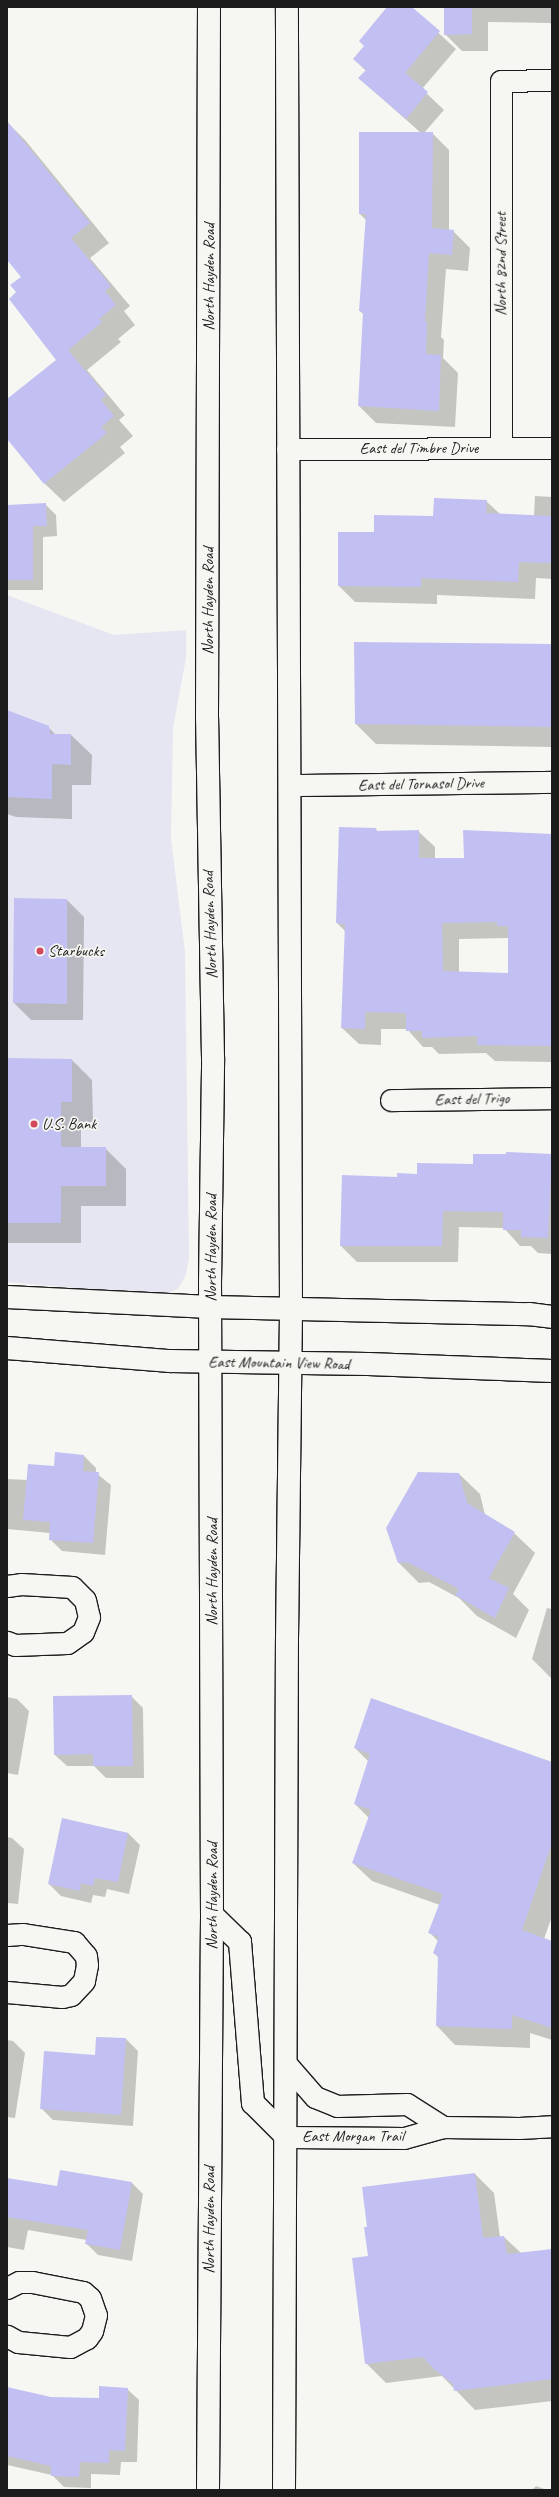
<!DOCTYPE html>
<html>
<head>
<meta charset="utf-8">
<style>
  body { margin:0 }
  #map { position:relative; width:559px; height:2497px; overflow:hidden; background:#f6f6f2; font-family:Caveat,sans-serif }
  div>[style] { position:absolute }
  [style*='--x'] { left:calc(var(--x)*1px); top:calc(var(--y)*1px); width:calc(var(--w)*1px); rotate:calc(var(--a)*1deg) }
  .built>* { inset:0; background:#e6e6f2 }
  .shadow>* { inset:0; background:#0003 }
  .building>* { inset:0; background:#c2c0f2 }
  .roads { filter:drop-shadow(1px 0 #1c1c1c) drop-shadow(-1px 0 #1c1c1c) drop-shadow(0 1px #1c1c1c) drop-shadow(0 -1px #1c1c1c) }
  .street>* { height:21px; margin:-10.5px; padding:0 10.5px; transform-origin:10.5px; border-radius:10.5px; background:#f6f6f2 }
  .secondary>* { height:22px; margin:-11px; padding:0 11px; transform-origin:11px; border-radius:11px; background:#f6f6f2 }
  .dots>* { width:11px; height:11px; translate:-50% -50%; box-sizing:border-box; border:2px solid #f6f6f2; border-radius:50% }
  span { translate:-50% -50%; white-space:nowrap; text-align:center; line-height:1.15; -webkit-text-stroke:3.5px #f6f6f2; paint-order:stroke }
  .street-label { font-size:16px; color:#1c1c1c }
  .poi-label { font-size:16px; color:#1c1c1c }
  .left { translate:0 -50%; text-align:left }
  .frame { position:absolute; inset:0; border:8px solid #1c1c1c; pointer-events:none }
</style>
</head>
<body>
<div id="map">
  <div class="built">
    <div style="clip-path:polygon(7px 595px,114px 635px,186px 630px,186px 658px,173px 728px,171px 839px,185px 952px,189px 1257px,186px 1275px,178px 1289px,162px 1296px,7px 1282px)"></div>
  </div>
  <div class="shadow">
    <div style="clip-path:polygon(389px 7px,410px 7px,456px 49px,422px 89px,444px 110px,424px 133px,432px 133px,449px 150px,449px 231px,453px 231px,470px 248px,468px 271px,446px 269px,441px 337px,444px 340px,443px 358px,458px 373px,455px 427px,376px 423px,359px 406px,364px 315px,360px 311px,367px 221px,360px 214px,421px 133px,359px 78px,366px 71px,354px 59px,365px 46px)"></div>
    <div style="clip-path:polygon(445px 7px,552px 7px,552px 25px,550px 23px,488px 22px,488px 51px,462px 51px,445px 34px)"></div>
    <div style="clip-path:polygon(7px 122px,25px 140px,109px 243px,90px 258px,130px 306px,124px 311px,135px 325px,118px 339px,121px 342px,87px 370px,125px 415px,119px 420px,133px 436px,120px 447px,125px 453px,64px 502px,44px 483px,7px 438px,7px 400px,58px 360px,18px 292px,22px 277px,7px 258px)"></div>
    <div style="clip-path:polygon(535px 496px,552px 497px,552px 579px,536px 578px,535px 599px,437px 595px,437px 604px,355px 602px,339px 586px,375px 533px,486px 501px,500px 514px,534px 516px)"></div>
    <div style="clip-path:polygon(45px 504px,56px 515px,57px 536px,43px 537px,43px 590px,7px 590px,7px 506px)"></div>
    <div style="clip-path:polygon(552px 645px,552px 747px,376px 744px,356px 724px)"></div>
    <div style="clip-path:polygon(7px 711px,48px 727px,56px 735px,71px 735px,92px 755px,91px 785px,72px 785px,72px 819px,16px 817px,7px 814px)"></div>
    <div style="clip-path:polygon(evenodd,376px 829px,378px 832px,418px 831px,435px 847px,435px 859px,465px 859px,552px 835px,552px 1062px,495px 1061px,486px 1053px,439px 1054px,432px 1047px,423px 1047px,407px 1029px,381px 1029px,381px 1045px,359px 1044px,342px 1028px,346px 932px,337px 923px,376px 829px,509px 938px,509px 974px,459px 972px,459px 939px,509px 938px)"></div>
    <div style="clip-path:polygon(67px 900px,84px 917px,83px 1020px,31px 1020px,14px 1003px)"></div>
    <div style="clip-path:polygon(7px 1059px,72px 1060px,92px 1080px,93px 1122px,81px 1122px,81px 1148px,105px 1148px,126px 1169px,126px 1206px,81px 1206px,81px 1243px,7px 1243px)"></div>
    <div style="clip-path:polygon(474px 1155px,552px 1156px,552px 1254px,538px 1253px,531px 1246px,520px 1246px,504px 1228px,459px 1227px,458px 1262px,357px 1262px,341px 1246px,398px 1178px,474px 1165px)"></div>
    <div style="clip-path:polygon(56px 1453px,84px 1456px,96px 1468px,96px 1473px,111px 1485px,105px 1555px,62px 1551px,50px 1539px,50px 1533px,7px 1529px,7px 1479px,28px 1480px,55px 1467px)"></div>
    <div style="clip-path:polygon(459px 1474px,480px 1494px,485px 1515px,514px 1533px,535px 1553px,513px 1594px,529px 1610px,516px 1638px,477px 1616px,459px 1598px,429px 1582px,419px 1583px,398px 1562px)"></div>
    <div style="clip-path:polygon(547px 1608px,552px 1609px,552px 1679px,532px 1659px)"></div>
    <div style="clip-path:polygon(131px 1696px,143px 1708px,144px 1778px,106px 1778px,94px 1766px,67px 1766px,55px 1755px)"></div>
    <div style="clip-path:polygon(7px 1697px,17px 1699px,29px 1711px,18px 1775px,7px 1773px)"></div>
    <div style="clip-path:polygon(355px 1748px,552px 1763px,552px 1916px,544px 1939px,552px 1942px,552px 2040px,530px 2033px,530px 2048px,455px 2045px,437px 2026px,439px 1958px,434px 1953px,438px 1941px,430px 1933px,440px 1905px,372px 1881px,353px 1863px,369px 1818px,355px 1804px,369px 1762px)"></div>
    <div style="clip-path:polygon(62px 1819px,128px 1833px,140px 1845px,129px 1894px,107px 1889px,105px 1897px,93px 1895px,91px 1903px,61px 1896px,49px 1884px)"></div>
    <div style="clip-path:polygon(7px 1837px,12px 1838px,24px 1849px,18px 1904px,7px 1903px)"></div>
    <div style="clip-path:polygon(97px 2038px,126px 2039px,138px 2051px,133px 2126px,53px 2120px,41px 2108px,96px 2056px)"></div>
    <div style="clip-path:polygon(7px 2040px,13px 2041px,25px 2053px,15px 2118px,7px 2117px)"></div>
    <div style="clip-path:polygon(475px 2174px,494px 2193px,500px 2237px,504px 2237px,521px 2253px,552px 2250px,552px 2401px,475px 2410px,442px 2376px,386px 2383px,366px 2363px,369px 2257px)"></div>
    <div style="clip-path:polygon(7px 2179px,58px 2187px,131px 2182px,143px 2194px,132px 2261px,98px 2255px,86px 2243px,87px 2240px,28px 2230px,24px 2250px,7px 2247px)"></div>
    <div style="clip-path:polygon(7px 2388px,51px 2398px,100px 2400px,127px 2389px,139px 2400px,137px 2462px,121px 2462px,120px 2475px,91px 2474px,91px 2488px,64px 2487px,52px 2475px,7px 2465px)"></div>
    <div style="clip-path:polygon(536px 2486px,547px 2490px,532px 2490px)"></div>
  </div>
  <div class="building">
    <div style="clip-path:polygon(387px 7px,412px 7px,440px 31px,405px 73px,428px 92px,406px 119px,358px 78px,366px 70px,353px 59px,364px 46px,359px 41px)"></div>
    <div style="clip-path:polygon(444px 7px,472px 7px,472px 34px,444px 35px)"></div>
    <div style="clip-path:polygon(7px 121px,90px 223px,71px 238px,111px 286px,105px 291px,116px 305px,99px 319px,102px 322px,68px 350px,106px 395px,101px 400px,114px 416px,101px 427px,107px 433px,44px 484px,7px 439px,7px 399px,56px 360px,9px 299px,16px 292px,10px 285px,21px 277px,7px 260px)"></div>
    <div style="clip-path:polygon(359px 132px,433px 132px,432px 228px,454px 230px,452px 255px,429px 253px,425px 322px,427px 322px,426px 354px,441px 355px,439px 411px,358px 406px,363px 312px,359px 311px,366px 214px,359px 214px)"></div>
    <div style="clip-path:polygon(434px 498px,487px 500px,486px 513px,552px 516px,552px 563px,519px 562px,518px 582px,421px 578px,421px 587px,338px 586px,338px 532px,374px 532px,374px 515px,433px 516px)"></div>
    <div style="clip-path:polygon(46px 503px,47px 526px,33px 526px,33px 580px,7px 580px,7px 505px)"></div>
    <div style="clip-path:polygon(354px 642px,552px 644px,552px 727px,355px 724px)"></div>
    <div style="clip-path:polygon(7px 710px,49px 726px,50px 734px,71px 734px,71px 765px,52px 764px,52px 799px,7px 797px)"></div>
    <div style="clip-path:polygon(evenodd,339px 827px,376px 828px,376px 831px,419px 830px,419px 858px,464px 858px,463px 830px,552px 834px,552px 1046px,477px 1045px,477px 1036px,422px 1038px,422px 1031px,406px 1031px,406px 1013px,365px 1012px,365px 1029px,341px 1028px,345px 924px,336px 923px,339px 827px,497px 922px,497px 926px,508px 926px,508px 973px,443px 971px,442px 923px,497px 922px)"></div>
    <div style="clip-path:polygon(14px 898px,67px 899px,67px 1004px,13px 1003px)"></div>
    <div style="clip-path:polygon(7px 1058px,72px 1059px,72px 1102px,61px 1102px,61px 1147px,106px 1147px,106px 1186px,61px 1186px,61px 1223px,7px 1223px)"></div>
    <div style="clip-path:polygon(506px 1152px,552px 1154px,548px 1238px,521px 1237px,521px 1230px,503px 1230px,503px 1212px,443px 1211px,442px 1246px,340px 1246px,342px 1175px,397px 1177px,397px 1173px,417px 1174px,417px 1163px,473px 1164px,473px 1154px,506px 1154px)"></div>
    <div style="clip-path:polygon(55px 1452px,84px 1455px,83px 1471px,99px 1472px,93px 1543px,49px 1540px,50px 1522px,23px 1520px,28px 1464px,54px 1466px)"></div>
    <div style="clip-path:polygon(418px 1472px,459px 1473px,467px 1503px,515px 1532px,489px 1578px,509px 1588px,495px 1618px,455px 1595px,459px 1589px,407px 1562px,398px 1563px,386px 1528px)"></div>
    <div style="clip-path:polygon(132px 1695px,133px 1766px,93px 1766px,93px 1754px,54px 1755px,53px 1696px)"></div>
    <div style="clip-path:polygon(371px 1698px,552px 1762px,552px 1843px,522px 1930px,552px 1941px,552px 2028px,512px 2015px,512px 2029px,436px 2026px,438px 1956px,433px 1953px,439px 1937px,428px 1933px,443px 1894px,352px 1863px,371px 1810px,354px 1804px,370px 1754px,354px 1748px)"></div>
    <div style="clip-path:polygon(62px 1818px,128px 1833px,118px 1882px,95px 1878px,93px 1886px,81px 1883px,80px 1891px,48px 1884px)"></div>
    <div style="clip-path:polygon(96px 2037px,126px 2038px,121px 2115px,40px 2109px,44px 2051px,95px 2055px)"></div>
    <div style="clip-path:polygon(60px 2170px,132px 2182px,120px 2250px,85px 2244px,88px 2230px,7px 2217px,7px 2178px,57px 2186px)"></div>
    <div style="clip-path:polygon(475px 2173px,483px 2238px,504px 2236px,507px 2254px,552px 2249px,552px 2379px,454px 2391px,453px 2384px,433px 2368px,423px 2357px,365px 2364px,352px 2258px,368px 2256px,364px 2227px,367px 2227px,362px 2187px)"></div>
    <div style="clip-path:polygon(99px 2386px,128px 2388px,125px 2451px,109px 2450px,109px 2463px,80px 2462px,79px 2477px,51px 2476px,51px 2466px,7px 2456px,7px 2387px,51px 2397px,99px 2398px)"></div>
  </div>
  <div class="roads">
    <div class="street">
      <div style="--x:501;--y:448;--w:367;--a:-90"></div>
      <div style="--x:501;--y:81;--w:51;--a:-1.1"></div>
      <div style="--x:287;--y:449;--w:265;--a:-0.2"></div>
      <div style="--x:290;--y:785;--w:262;--a:-0.7"></div>
      <div style="--x:391;--y:1100;--w:161;--a:-0.7"></div>
      <div style="--x:7;--y:1586;--w:14;--a:-8"></div>
      <div style="--x:21;--y:1584;--w:51;--a:3.4"></div>
      <div style="--x:72;--y:1587;--w:18;--a:45"></div>
      <div style="--x:85;--y:1600;--w:17;--a:77"></div>
      <div style="--x:89;--y:1617;--w:16;--a:112"></div>
      <div style="--x:83;--y:1632;--w:19;--a:145"></div>
      <div style="--x:67;--y:1643;--w:52;--a:177.8"></div>
      <div style="--x:15;--y:1645;--w:9;--a:-159"></div>
      <div style="--x:7;--y:1935;--w:16;--a:-4"></div>
      <div style="--x:23;--y:1934;--w:52;--a:8.9"></div>
      <div style="--x:74;--y:1942;--w:18;--a:49"></div>
      <div style="--x:86;--y:1956;--w:9;--a:84"></div>
      <div style="--x:87;--y:1965;--w:16;--a:101"></div>
      <div style="--x:84;--y:1981;--w:19;--a:133"></div>
      <div style="--x:71;--y:1995;--w:9;--a:167"></div>
      <div style="--x:62;--y:1997;--w:55;--a:-174.8"></div>
      <div style="--x:287;--y:2065;--w:43;--a:48.8"></div>
      <div style="--x:315;--y:2097;--w:24;--a:22"></div>
      <div style="--x:337;--y:2106;--w:70;--a:-1.6"></div>
      <div style="--x:407;--y:2104;--w:43;--a:32.6"></div>
      <div style="--x:287;--y:2137;--w:117;--a:0.5"></div>
      <div style="--x:404;--y:2138;--w:41;--a:-15.8"></div>
      <div style="--x:443;--y:2127;--w:76;--a:0.8"></div>
      <div style="--x:519;--y:2128;--w:33;--a:-3"></div>
      <div style="--x:7;--y:2288;--w:13;--a:-27"></div>
      <div style="--x:19;--y:2282;--w:13;--a:0"></div>
      <div style="--x:32;--y:2282;--w:52;--a:11.1"></div>
      <div style="--x:83;--y:2292;--w:9;--a:41"></div>
      <div style="--x:90;--y:2298;--w:18;--a:71"></div>
      <div style="--x:96;--y:2315;--w:16;--a:104"></div>
      <div style="--x:92;--y:2331;--w:9;--a:126"></div>
      <div style="--x:87;--y:2338;--w:19;--a:152"></div>
      <div style="--x:70;--y:2347;--w:52;--a:-174.5"></div>
      <div style="--x:18;--y:2342;--w:13;--a:-151"></div>
    </div>
    <div class="secondary">
      <div style="--x:7;--y:1297;--w:203;--a:2.8"></div>
      <div style="--x:210;--y:1307;--w:319;--a:1.3"></div>
      <div style="--x:529;--y:1314;--w:23;--a:7"></div>
      <div style="--x:7;--y:1348;--w:164;--a:4.6"></div>
      <div style="--x:170;--y:1361;--w:198;--a:0.9"></div>
      <div style="--x:368;--y:1364;--w:184;--a:2.2"></div>
      <div style="--x:212;--y:1915;--w:39;--a:44"></div>
      <div style="--x:240;--y:1942;--w:162;--a:85.4"></div>
      <div style="--x:253;--y:2103;--w:48;--a:45"></div>
      <div style="--x:208;--y:2490;--w:575;--a:-89.6"></div>
      <div style="--x:212;--y:1915;--w:632;--a:-90.18"></div>
      <div style="--x:210;--y:1283;--w:225;--a:-89.2"></div>
      <div style="--x:213;--y:1058;--w:340;--a:-91"></div>
      <div style="--x:207;--y:718;--w:711;--a:-89.84"></div>
      <div style="--x:284;--y:2490;--w:851;--a:-89.8"></div>
      <div style="--x:287;--y:1639;--w:330;--a:-89.3"></div>
      <div style="--x:291;--y:1309;--w:1302;--a:-90.18"></div>
    </div>
  </div>
  <div class="dots">
    <div style="left:40px;top:951px;background:#d1495b"></div>
    <div style="left:34px;top:1124px;background:#d1495b"></div>
  </div>
  <div class="street-label">
    <span style="left:501px;top:264px;rotate:-90deg">North 82nd Street</span>
    <span style="left:209px;top:277px;rotate:-90deg">North Hayden Road</span>
    <span style="left:419px;top:448px">East del Timbre Drive</span>
    <span style="left:208px;top:601px;rotate:-90deg">North Hayden Road</span>
    <span style="left:421px;top:784px;rotate:-1deg">East del Tornasol Drive</span>
    <span style="left:210px;top:925px;rotate:-92deg">North Hayden Road</span>
    <span style="left:472px;top:1099px;rotate:-1deg">East del Trigo</span>
    <span style="left:211px;top:1248px;rotate:-90deg">North Hayden Road</span>
    <span style="left:279px;top:1363px;rotate:1deg">East Mountain View Road</span>
    <span style="left:212px;top:1572px;rotate:-90deg">North Hayden Road</span>
    <span style="left:212px;top:1896px;rotate:-90deg">North Hayden Road</span>
    <span style="left:353px;top:2136px">East Morgan Trail</span>
    <span style="left:209px;top:2220px;rotate:-90deg">North Hayden Road</span>
  </div>
  <div class="poi-label">
    <span class="left" style="left:48px;top:951px">Starbucks</span>
    <span class="left" style="left:42px;top:1124px">U.S. Bank</span>
  </div>
  <div class="frame"></div>
</div>
</body>
</html>
